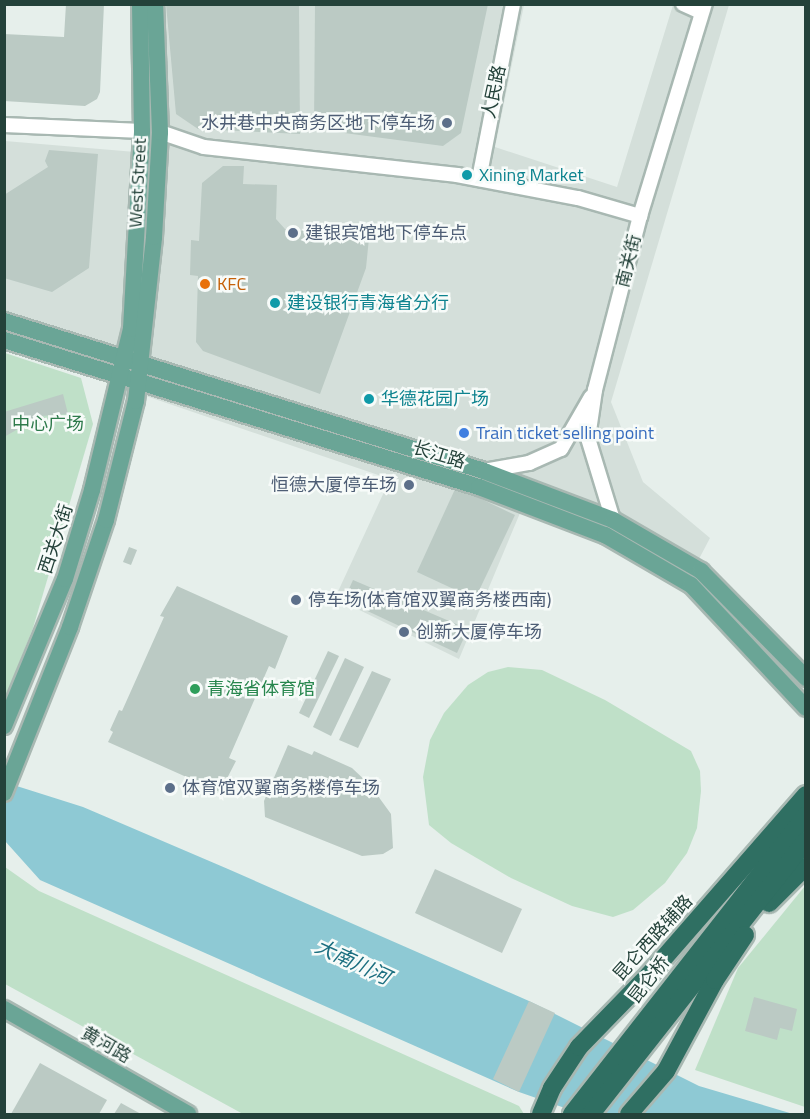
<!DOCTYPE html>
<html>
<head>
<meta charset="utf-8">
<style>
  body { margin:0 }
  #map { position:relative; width:810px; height:1119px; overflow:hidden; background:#e6efeb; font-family:"Titillium Web","Noto Sans SC",sans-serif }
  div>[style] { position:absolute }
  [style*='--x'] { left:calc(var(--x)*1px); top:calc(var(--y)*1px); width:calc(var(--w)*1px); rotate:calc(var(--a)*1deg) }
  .built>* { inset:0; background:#d4dfda }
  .green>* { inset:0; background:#bfe0c8 }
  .water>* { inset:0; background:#8ec9d4 }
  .building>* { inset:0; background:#bbcac4 }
  .roads { filter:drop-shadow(2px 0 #a8b8b2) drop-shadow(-2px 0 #a8b8b2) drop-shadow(0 2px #a8b8b2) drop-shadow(0 -2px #a8b8b2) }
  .minor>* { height:14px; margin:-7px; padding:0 7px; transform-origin:7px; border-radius:7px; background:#fff }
  .major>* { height:16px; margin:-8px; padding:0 8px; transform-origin:8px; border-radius:8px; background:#6aa596 }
  .highway>* { height:18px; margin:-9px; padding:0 9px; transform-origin:9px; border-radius:9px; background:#2f6f62 }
  .dots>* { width:16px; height:16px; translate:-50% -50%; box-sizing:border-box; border:3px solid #f7fbf9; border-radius:50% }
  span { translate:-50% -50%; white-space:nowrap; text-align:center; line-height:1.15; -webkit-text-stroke:5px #f7fbf9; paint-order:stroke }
  .street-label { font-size:18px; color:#24423a }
  .service-label { font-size:18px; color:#4e5e75 }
  .right { translate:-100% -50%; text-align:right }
  .left { translate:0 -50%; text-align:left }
  .culture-label { font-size:18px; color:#0d838f }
  .food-label { font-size:18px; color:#c56008 }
  .park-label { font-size:18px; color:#2d7a4b }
  .shop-label { font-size:18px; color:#366cbe }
  .leisure-label { font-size:18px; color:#27864d }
  .water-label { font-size:20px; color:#1c6f80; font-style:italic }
  .frame { position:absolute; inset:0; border:6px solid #24423a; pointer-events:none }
</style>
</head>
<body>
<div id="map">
  <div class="built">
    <div style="clip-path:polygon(161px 5px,524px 5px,495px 147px,617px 187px,673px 5px,729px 5px,611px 402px,643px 482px,710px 538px,690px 576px,607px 527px,528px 494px,459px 659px,335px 598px,390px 479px,5px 348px,5px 141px,159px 154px)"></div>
  </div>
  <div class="green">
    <div style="clip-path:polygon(5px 353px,81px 378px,93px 424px,33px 628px,5px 699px)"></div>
    <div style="clip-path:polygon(508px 667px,542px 670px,605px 700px,691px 751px,700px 771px,701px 791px,697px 828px,687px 853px,665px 883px,633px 910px,613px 917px,572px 906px,511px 878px,451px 843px,429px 825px,423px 777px,430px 740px,444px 713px,468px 685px,488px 672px)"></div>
    <div style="clip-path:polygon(5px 867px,39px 891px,519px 1106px,524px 1114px,243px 1114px,5px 984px)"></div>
    <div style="clip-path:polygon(805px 886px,805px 1107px,695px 1070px,738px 968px)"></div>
  </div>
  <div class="water">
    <div style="clip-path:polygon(4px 782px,83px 807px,228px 869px,529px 1001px,699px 1086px,793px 1114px,582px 1114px,519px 1092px,40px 880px,5px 841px)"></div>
  </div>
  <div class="building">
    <div style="clip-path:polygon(66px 4px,104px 4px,100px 92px,97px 99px,85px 106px,4px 101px,4px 34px,64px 37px)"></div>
    <div style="clip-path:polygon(166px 4px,299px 4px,300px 134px,198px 129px,176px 114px)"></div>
    <div style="clip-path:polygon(315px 4px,488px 4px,461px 133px,443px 146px,314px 129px)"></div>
    <div style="clip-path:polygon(49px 150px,98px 154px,89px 268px,52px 292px,4px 278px,4px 195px,48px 167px,45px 161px)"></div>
    <div style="clip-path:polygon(223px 166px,244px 166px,243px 184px,277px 185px,276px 219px,285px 229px,369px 238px,366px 268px,320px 394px,203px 351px,196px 342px,198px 276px,190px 275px,191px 240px,199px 241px,202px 183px)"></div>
    <div style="clip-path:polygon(63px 394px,68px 414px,41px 416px,4px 437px,4px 412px)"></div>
    <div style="clip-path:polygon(456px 487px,515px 515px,475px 599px,417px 572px)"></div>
    <div style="clip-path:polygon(129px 547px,137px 550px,131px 565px,123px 562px)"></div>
    <div style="clip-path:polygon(353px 580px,468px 629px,457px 653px,344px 600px)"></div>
    <div style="clip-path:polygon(177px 586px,288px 636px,275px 669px,269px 666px,229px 758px,236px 761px,220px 792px,108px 742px,113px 732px,110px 730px,119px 710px,122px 711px,164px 617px,160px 616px)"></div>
    <div style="clip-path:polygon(328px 651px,339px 656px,309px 718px,299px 713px)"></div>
    <div style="clip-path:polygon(345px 658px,364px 667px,331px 736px,313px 727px)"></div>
    <div style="clip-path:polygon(372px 671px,391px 679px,358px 748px,339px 740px)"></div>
    <div style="clip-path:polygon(288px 745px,312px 755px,314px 751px,352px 768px,370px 785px,391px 814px,393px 848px,383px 854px,362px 856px,265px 817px,264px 801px)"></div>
    <div style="clip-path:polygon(435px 869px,522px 909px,502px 953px,415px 913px)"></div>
    <div style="clip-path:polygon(754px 997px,797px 1009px,792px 1031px,780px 1028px,777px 1040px,745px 1031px)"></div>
    <div style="clip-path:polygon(529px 1001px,555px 1013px,519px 1092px,493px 1079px)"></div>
    <div style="clip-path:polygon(40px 1063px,107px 1100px,99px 1114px,11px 1114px)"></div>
    <div style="clip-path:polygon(121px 1103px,141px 1114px,114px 1114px)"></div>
  </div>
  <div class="roads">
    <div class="minor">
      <div style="--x:683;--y:4;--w:20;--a:24"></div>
      <div style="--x:4;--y:125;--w:138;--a:2.5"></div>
      <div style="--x:160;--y:132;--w:46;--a:18.8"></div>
      <div style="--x:204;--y:147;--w:255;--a:6.3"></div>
      <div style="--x:457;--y:175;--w:123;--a:10.8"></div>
      <div style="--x:578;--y:198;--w:65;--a:16.2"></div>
      <div style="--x:479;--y:179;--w:178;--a:-79"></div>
      <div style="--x:484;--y:471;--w:46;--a:-10.1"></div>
      <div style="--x:529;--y:463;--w:35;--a:-24"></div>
      <div style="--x:561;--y:449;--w:60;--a:-60"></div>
      <div style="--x:613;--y:520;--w:86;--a:-107"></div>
      <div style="--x:588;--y:438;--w:49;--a:-81.7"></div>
      <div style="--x:595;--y:390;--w:180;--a:-75.5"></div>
      <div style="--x:640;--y:216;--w:222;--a:-73"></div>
    </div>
    <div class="major">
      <div style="--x:4;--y:321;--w:503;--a:17.35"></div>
      <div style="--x:484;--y:471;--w:138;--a:20.8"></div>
      <div style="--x:613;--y:520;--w:102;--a:30.1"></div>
      <div style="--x:701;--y:571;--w:150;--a:45.5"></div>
      <div style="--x:4;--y:340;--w:497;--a:17.2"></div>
      <div style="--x:479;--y:487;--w:135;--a:20.9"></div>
      <div style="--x:605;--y:535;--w:99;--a:30.2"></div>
      <div style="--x:691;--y:585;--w:168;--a:46.9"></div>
      <div style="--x:4;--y:726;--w:159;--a:-67.5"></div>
      <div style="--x:65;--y:579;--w:93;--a:-73.1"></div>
      <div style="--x:92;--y:490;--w:166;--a:-76.4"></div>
      <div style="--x:131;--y:329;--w:198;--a:-86.8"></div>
      <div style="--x:142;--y:131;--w:127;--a:-90.9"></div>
      <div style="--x:4;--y:793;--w:179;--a:-68.3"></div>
      <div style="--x:70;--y:627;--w:113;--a:-71.4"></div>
      <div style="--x:106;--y:520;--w:123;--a:-75.9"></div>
      <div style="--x:136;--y:401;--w:165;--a:-83.7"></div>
      <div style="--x:154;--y:237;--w:105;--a:-86.7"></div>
      <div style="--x:160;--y:132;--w:128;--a:-92.2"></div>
      <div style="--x:4;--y:1009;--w:212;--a:29.7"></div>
    </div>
    <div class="highway">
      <div style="--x:769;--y:903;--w:52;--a:-45"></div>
      <div style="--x:541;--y:1114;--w:28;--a:-67"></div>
      <div style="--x:552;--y:1088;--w:49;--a:-56.6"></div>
      <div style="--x:579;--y:1047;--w:100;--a:-45.8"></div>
      <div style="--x:649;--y:975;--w:239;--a:-48.9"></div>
      <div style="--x:572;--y:1114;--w:379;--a:-51.9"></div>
      <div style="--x:591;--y:1114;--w:347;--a:-51.8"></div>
      <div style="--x:629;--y:1114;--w:57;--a:-49.3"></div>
      <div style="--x:666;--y:1071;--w:103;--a:-61.7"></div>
      <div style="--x:715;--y:980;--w:54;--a:-56.3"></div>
    </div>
  </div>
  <div class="dots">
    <div style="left:447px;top:123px;background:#5c6f8a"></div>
    <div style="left:467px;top:175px;background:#0f9aa8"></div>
    <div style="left:293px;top:233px;background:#5c6f8a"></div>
    <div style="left:205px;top:284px;background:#e8710a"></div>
    <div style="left:275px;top:303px;background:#0f9aa8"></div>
    <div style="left:369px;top:399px;background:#0f9aa8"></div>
    <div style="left:464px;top:433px;background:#3f7fe0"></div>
    <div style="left:409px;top:485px;background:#5c6f8a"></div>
    <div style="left:296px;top:600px;background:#5c6f8a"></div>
    <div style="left:404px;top:632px;background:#5c6f8a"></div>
    <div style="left:195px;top:689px;background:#2e9e5b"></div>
    <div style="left:170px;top:788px;background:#5c6f8a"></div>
  </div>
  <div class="street-label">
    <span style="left:494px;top:92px;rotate:-78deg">人民路</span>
    <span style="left:138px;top:183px;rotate:-87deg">West Street</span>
    <span style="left:629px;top:261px;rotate:-76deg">南关街</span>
    <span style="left:439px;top:455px;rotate:17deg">长江路</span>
    <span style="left:56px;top:539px;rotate:-72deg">西关大街</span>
    <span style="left:653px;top:938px;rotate:-48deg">昆仑西路辅路</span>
    <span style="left:649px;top:980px;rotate:-52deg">昆仑桥</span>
    <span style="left:106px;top:1045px;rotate:30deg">黄河路</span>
  </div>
  <div class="service-label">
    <span class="right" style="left:435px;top:123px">水井巷中央商务区地下停车场</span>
    <span class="left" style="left:305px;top:233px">建银宾馆地下停车点</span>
    <span class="right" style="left:397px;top:485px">恒德大厦停车场</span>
    <span class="left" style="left:308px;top:600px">停车场(体育馆双翼商务楼西南)</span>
    <span class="left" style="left:416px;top:632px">创新大厦停车场</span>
    <span class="left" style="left:182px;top:788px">体育馆双翼商务楼停车场</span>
  </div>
  <div class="culture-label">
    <span class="left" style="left:479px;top:175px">Xining Market</span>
    <span class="left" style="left:287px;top:303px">建设银行青海省分行</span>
    <span class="left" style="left:381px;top:399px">华德花园广场</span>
  </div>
  <div class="food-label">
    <span class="left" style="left:217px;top:284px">KFC</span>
  </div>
  <div class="park-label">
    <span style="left:48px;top:424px">中心广场</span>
  </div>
  <div class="shop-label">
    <span class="left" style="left:476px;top:433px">Train ticket selling point</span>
  </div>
  <div class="leisure-label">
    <span class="left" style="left:207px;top:689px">青海省体育馆</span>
  </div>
  <div class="water-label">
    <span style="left:353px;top:961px;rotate:25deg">大南川河</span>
  </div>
  <div class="frame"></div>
</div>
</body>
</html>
